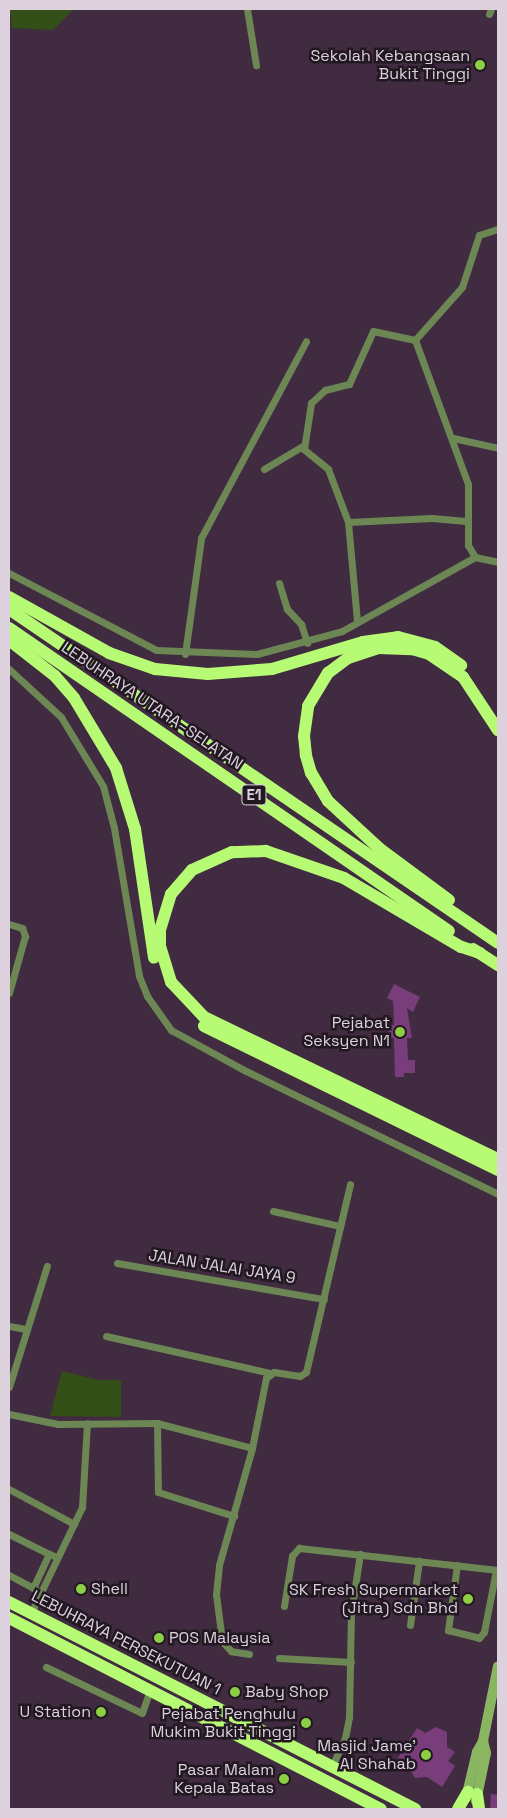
<!DOCTYPE html>
<html>
<head>
<meta charset="utf-8">
<style>
  body { margin:0 }
  #map { position:relative; width:507px; height:1818px; overflow:hidden; background:#402b40; font-family:"Space Grotesk",sans-serif }
  div>[style] { position:absolute }
  [style*='--x'] { left:calc(var(--x)*1px); top:calc(var(--y)*1px); width:calc(var(--w)*1px); rotate:calc(var(--a)*1deg) }
  .green>* { inset:0; background:#344e17 }
  .building>* { inset:0; background:#793d7b }
  .street>* { height:7px; margin:-3.5px; padding:0 3.5px; transform-origin:3.5px; border-radius:3.5px; background:#6c8754 }
  .secondary>* { height:10px; margin:-5px; padding:0 5px; transform-origin:5px; border-radius:5px; background:#8ab662 }
  .highway>* { height:12px; margin:-6px; padding:0 6px; transform-origin:6px; border-radius:6px; background:#b7fa74 }
  .dots>* { width:14px; height:14px; translate:-50% -50%; box-sizing:border-box; border:2px solid #211821; border-radius:50% }
  span { translate:-50% -50%; white-space:nowrap; text-align:center; line-height:1.15; -webkit-text-stroke:5px #211821; paint-order:stroke }
  .shield-label span { padding:1px 4px; background:#211821; border:1px solid; border-radius:4px; -webkit-text-stroke-width:0 }
  .shield-label { font-size:15px; color:#ded1de; font-weight:700 }
  .poi-label { font-size:16px; color:#ded1de }
  .right { translate:-100% -50%; text-align:right }
  .left { translate:0 -50%; text-align:left }
  .street-label { font-size:16px; color:#ded1de }
  .frame { position:absolute; inset:0; border:10px solid #ded1de; pointer-events:none }
</style>
</head>
<body>
<div id="map">
  <div class="green">
    <div style="clip-path:polygon(10px 9px,74px 9px,53px 30px,12px 28px)"></div>
    <div style="clip-path:polygon(62px 1371px,99px 1380px,121px 1380px,121px 1417px,50px 1416px)"></div>
  </div>
  <div class="building">
    <div style="clip-path:polygon(394px 984px,420px 997px,413px 1012px,407px 1008px,412px 1038px,407px 1038px,408px 1060px,415px 1060px,415px 1073px,404px 1073px,404px 1077px,395px 1077px,394px 1038px,389px 1038px,388px 1025px,394px 1025px,393px 1001px,387px 998px)"></div>
    <div style="clip-path:polygon(436px 1727px,447px 1732px,447px 1747px,455px 1752px,448px 1761px,455px 1766px,442px 1787px,427px 1777px,415px 1778px,407px 1764px,398px 1758px,417px 1728px,425px 1733px)"></div>
    <div style="clip-path:polygon(491px 1794px,498px 1795px,498px 1809px,490px 1809px)"></div>
  </div>
  <div class="street">
    <div style="--x:247;--y:9;--w:57;--a:80.9"></div>
    <div style="--x:489;--y:14;--w:5;--a:-68"></div>
    <div style="--x:415;--y:340;--w:153;--a:69.8"></div>
    <div style="--x:468;--y:484;--w:61;--a:90"></div>
    <div style="--x:468;--y:545;--w:14;--a:60"></div>
    <div style="--x:475;--y:557;--w:24;--a:12"></div>
    <div style="--x:415;--y:340;--w:71;--a:-48.4"></div>
    <div style="--x:462;--y:287;--w:55;--a:-71.9"></div>
    <div style="--x:479;--y:235;--w:20;--a:-18"></div>
    <div style="--x:453;--y:438;--w:46;--a:12.5"></div>
    <div style="--x:304;--y:449;--w:47;--a:-81.3"></div>
    <div style="--x:311;--y:403;--w:19;--a:-43"></div>
    <div style="--x:325;--y:390;--w:25;--a:-14"></div>
    <div style="--x:349;--y:384;--w:58;--a:-65.6"></div>
    <div style="--x:373;--y:331;--w:43;--a:12.1"></div>
    <div style="--x:264;--y:469;--w:43;--a:-30.7"></div>
    <div style="--x:301;--y:447;--w:35;--a:39"></div>
    <div style="--x:328;--y:469;--w:57;--a:69.3"></div>
    <div style="--x:348;--y:522;--w:84;--a:-2.7"></div>
    <div style="--x:432;--y:518;--w:34;--a:5"></div>
    <div style="--x:348;--y:522;--w:98;--a:84.8"></div>
    <div style="--x:9;--y:573;--w:166;--a:27.6"></div>
    <div style="--x:156;--y:650;--w:101;--a:2.3"></div>
    <div style="--x:257;--y:654;--w:88;--a:-15.1"></div>
    <div style="--x:342;--y:631;--w:152;--a:-29.1"></div>
    <div style="--x:279;--y:583;--w:27;--a:73"></div>
    <div style="--x:287;--y:609;--w:21;--a:47"></div>
    <div style="--x:301;--y:624;--w:20;--a:72"></div>
    <div style="--x:185;--y:654;--w:117;--a:-82.1"></div>
    <div style="--x:201;--y:538;--w:223;--a:-61.9"></div>
    <div style="--x:9;--y:669;--w:71;--a:42.7"></div>
    <div style="--x:61;--y:717;--w:81;--a:58.7"></div>
    <div style="--x:103;--y:786;--w:43;--a:75.3"></div>
    <div style="--x:114;--y:828;--w:150;--a:80.4"></div>
    <div style="--x:139;--y:976;--w:22;--a:68"></div>
    <div style="--x:147;--y:996;--w:42;--a:54.8"></div>
    <div style="--x:171;--y:1030;--w:85;--a:28.7"></div>
    <div style="--x:246;--y:1071;--w:280;--a:26"></div>
    <div style="--x:9;--y:924;--w:14;--a:17"></div>
    <div style="--x:22;--y:928;--w:9;--a:69"></div>
    <div style="--x:25;--y:936;--w:59;--a:105.7"></div>
    <div style="--x:273;--y:1211;--w:69;--a:12.6"></div>
    <div style="--x:117;--y:1263;--w:210;--a:9.9"></div>
    <div style="--x:9;--y:1326;--w:17;--a:10"></div>
    <div style="--x:106;--y:1336;--w:168;--a:12.7"></div>
    <div style="--x:9;--y:1387;--w:127;--a:-72.6"></div>
    <div style="--x:9;--y:1414;--w:50;--a:11.5"></div>
    <div style="--x:58;--y:1424;--w:99;--a:-0.6"></div>
    <div style="--x:157;--y:1423;--w:98;--a:14.7"></div>
    <div style="--x:157;--y:1423;--w:69;--a:89.2"></div>
    <div style="--x:158;--y:1492;--w:80;--a:17.5"></div>
    <div style="--x:9;--y:1489;--w:74;--a:28.3"></div>
    <div style="--x:9;--y:1534;--w:45;--a:26.6"></div>
    <div style="--x:457;--y:1565;--w:66;--a:97.9"></div>
    <div style="--x:448;--y:1630;--w:32;--a:14"></div>
    <div style="--x:479;--y:1638;--w:8;--a:-50"></div>
    <div style="--x:484;--y:1632;--w:63;--a:-79"></div>
    <div style="--x:9;--y:1575;--w:30;--a:28"></div>
    <div style="--x:33;--y:1588;--w:38;--a:-65"></div>
    <div style="--x:49;--y:1554;--w:9;--a:21"></div>
    <div style="--x:284;--y:1606;--w:51;--a:-80.9"></div>
    <div style="--x:292;--y:1556;--w:11;--a:-49"></div>
    <div style="--x:299;--y:1548;--w:200;--a:6.3"></div>
    <div style="--x:31;--y:1613;--w:118;--a:-64.3"></div>
    <div style="--x:82;--y:1507;--w:84;--a:-86.6"></div>
    <div style="--x:410;--y:1625;--w:65;--a:-82"></div>
    <div style="--x:249;--y:1654;--w:18;--a:-171"></div>
    <div style="--x:231;--y:1651;--w:13;--a:-132"></div>
    <div style="--x:222;--y:1641;--w:47;--a:-97.3"></div>
    <div style="--x:216;--y:1594;--w:29;--a:-84"></div>
    <div style="--x:219;--y:1565;--w:122;--a:-74.2"></div>
    <div style="--x:252;--y:1448;--w:71;--a:-78.7"></div>
    <div style="--x:266;--y:1378;--w:10;--a:-37"></div>
    <div style="--x:274;--y:1372;--w:26;--a:9"></div>
    <div style="--x:300;--y:1376;--w:7;--a:-34"></div>
    <div style="--x:306;--y:1372;--w:193;--a:-76.8"></div>
    <div style="--x:279;--y:1658;--w:72;--a:3.2"></div>
    <div style="--x:46;--y:1667;--w:106;--a:25.6"></div>
    <div style="--x:142;--y:1713;--w:24;--a:-71"></div>
    <div style="--x:332;--y:1766;--w:31;--a:-65"></div>
    <div style="--x:345;--y:1738;--w:21;--a:-79"></div>
    <div style="--x:349;--y:1717;--w:105;--a:-88.9"></div>
    <div style="--x:351;--y:1612;--w:59;--a:-81.2"></div>
  </div>
  <div class="secondary">
    <div style="--x:466;--y:1798;--w:47;--a:-76.6"></div>
    <div style="--x:477;--y:1752;--w:13;--a:-61"></div>
    <div style="--x:483;--y:1741;--w:76;--a:-78.7"></div>
    <div style="--x:476;--y:1801;--w:49;--a:-78.2"></div>
    <div style="--x:486;--y:1753;--w:12;--a:-104"></div>
  </div>
  <div class="highway">
    <div style="--x:9;--y:597;--w:115;--a:29.2"></div>
    <div style="--x:109;--y:653;--w:49;--a:19.2"></div>
    <div style="--x:155;--y:669;--w:53;--a:5.4"></div>
    <div style="--x:208;--y:674;--w:64;--a:-4.5"></div>
    <div style="--x:272;--y:669;--w:95;--a:-16.5"></div>
    <div style="--x:363;--y:642;--w:35;--a:-8"></div>
    <div style="--x:398;--y:637;--w:38;--a:15"></div>
    <div style="--x:435;--y:647;--w:32;--a:35"></div>
    <div style="--x:9;--y:609;--w:592;--a:34.33"></div>
    <div style="--x:9;--y:628;--w:534;--a:34.55"></div>
    <div style="--x:9;--y:640;--w:58;--a:38"></div>
    <div style="--x:55;--y:676;--w:29;--a:49"></div>
    <div style="--x:74;--y:698;--w:82;--a:59"></div>
    <div style="--x:116;--y:768;--w:64;--a:72.7"></div>
    <div style="--x:135;--y:829;--w:130;--a:81.6"></div>
    <div style="--x:449;--y:900;--w:86;--a:-143.5"></div>
    <div style="--x:380;--y:849;--w:71;--a:-137.3"></div>
    <div style="--x:328;--y:801;--w:33;--a:-121"></div>
    <div style="--x:311;--y:773;--w:19;--a:-106"></div>
    <div style="--x:306;--y:755;--w:19;--a:-96"></div>
    <div style="--x:304;--y:736;--w:30;--a:-82"></div>
    <div style="--x:308;--y:706;--w:39;--a:-59"></div>
    <div style="--x:328;--y:673;--w:25;--a:-37"></div>
    <div style="--x:348;--y:658;--w:32;--a:-18"></div>
    <div style="--x:378;--y:648;--w:34;--a:2"></div>
    <div style="--x:412;--y:649;--w:18;--a:16"></div>
    <div style="--x:429;--y:654;--w:41;--a:34.1"></div>
    <div style="--x:463;--y:677;--w:64;--a:56.6"></div>
    <div style="--x:473;--y:949;--w:30;--a:33"></div>
    <div style="--x:480;--y:953;--w:20;--a:-162"></div>
    <div style="--x:461;--y:947;--w:136;--a:-149.5"></div>
    <div style="--x:344;--y:878;--w:83;--a:-160.9"></div>
    <div style="--x:266;--y:851;--w:34;--a:178"></div>
    <div style="--x:232;--y:852;--w:44;--a:155.8"></div>
    <div style="--x:192;--y:870;--w:32;--a:131"></div>
    <div style="--x:171;--y:894;--w:38;--a:107"></div>
    <div style="--x:160;--y:930;--w:16;--a:90"></div>
    <div style="--x:160;--y:946;--w:38;--a:73"></div>
    <div style="--x:171;--y:982;--w:48;--a:46.7"></div>
    <div style="--x:204;--y:1017;--w:326;--a:25.8"></div>
    <div style="--x:204;--y:1026;--w:327;--a:26.1"></div>
    <div style="--x:9;--y:1602;--w:456;--a:27"></div>
    <div style="--x:9;--y:1618;--w:418;--a:27.2"></div>
    <div style="--x:477;--y:1794;--w:15;--a:82"></div>
    <div style="--x:458;--y:1809;--w:20;--a:-60"></div>
  </div>
  <div class="dots">
    <div style="left:480px;top:65px;background:#8dce44"></div>
    <div style="left:400px;top:1032px;background:#8dce44"></div>
    <div style="left:81px;top:1589px;background:#8dce44"></div>
    <div style="left:468px;top:1599px;background:#8dce44"></div>
    <div style="left:159px;top:1638px;background:#8dce44"></div>
    <div style="left:235px;top:1692px;background:#8dce44"></div>
    <div style="left:101px;top:1712px;background:#8dce44"></div>
    <div style="left:306px;top:1723px;background:#8dce44"></div>
    <div style="left:426px;top:1755px;background:#8dce44"></div>
    <div style="left:284px;top:1779px;background:#8dce44"></div>
  </div>
  <div class="shield-label">
    <span style="left:254px;top:795px">E1</span>
  </div>
  <div class="poi-label">
    <span class="right" style="left:470px;top:65px">Sekolah Kebangsaan<br>Bukit Tinggi</span>
    <span class="right" style="left:390px;top:1032px">Pejabat<br>Seksyen N1</span>
    <span class="left" style="left:91px;top:1589px">Shell</span>
    <span class="right" style="left:458px;top:1599px">SK Fresh Supermarket<br>(Jitra) Sdn Bhd</span>
    <span class="left" style="left:169px;top:1638px">POS Malaysia</span>
    <span class="left" style="left:245px;top:1692px">Baby Shop</span>
    <span class="right" style="left:91px;top:1712px">U Station</span>
    <span class="right" style="left:296px;top:1723px">Pejabat Penghulu<br>Mukim Bukit Tinggi</span>
    <span class="right" style="left:416px;top:1755px">Masjid Jame'<br>Al Shahab</span>
    <span class="right" style="left:274px;top:1779px">Pasar Malam<br>Kepala Batas</span>
  </div>
  <div class="street-label">
    <span style="left:152px;top:706px;rotate:34deg">LEBUHRAYA UTARA–SELATAN</span>
    <span style="left:222px;top:1267px;rotate:9deg">JALAN JALAI JAYA 9</span>
    <span style="left:126px;top:1643px;rotate:27deg">LEBUHRAYA PERSEKUTUAN 1</span>
  </div>
  <div class="frame"></div>
</div>
</body>
</html>
